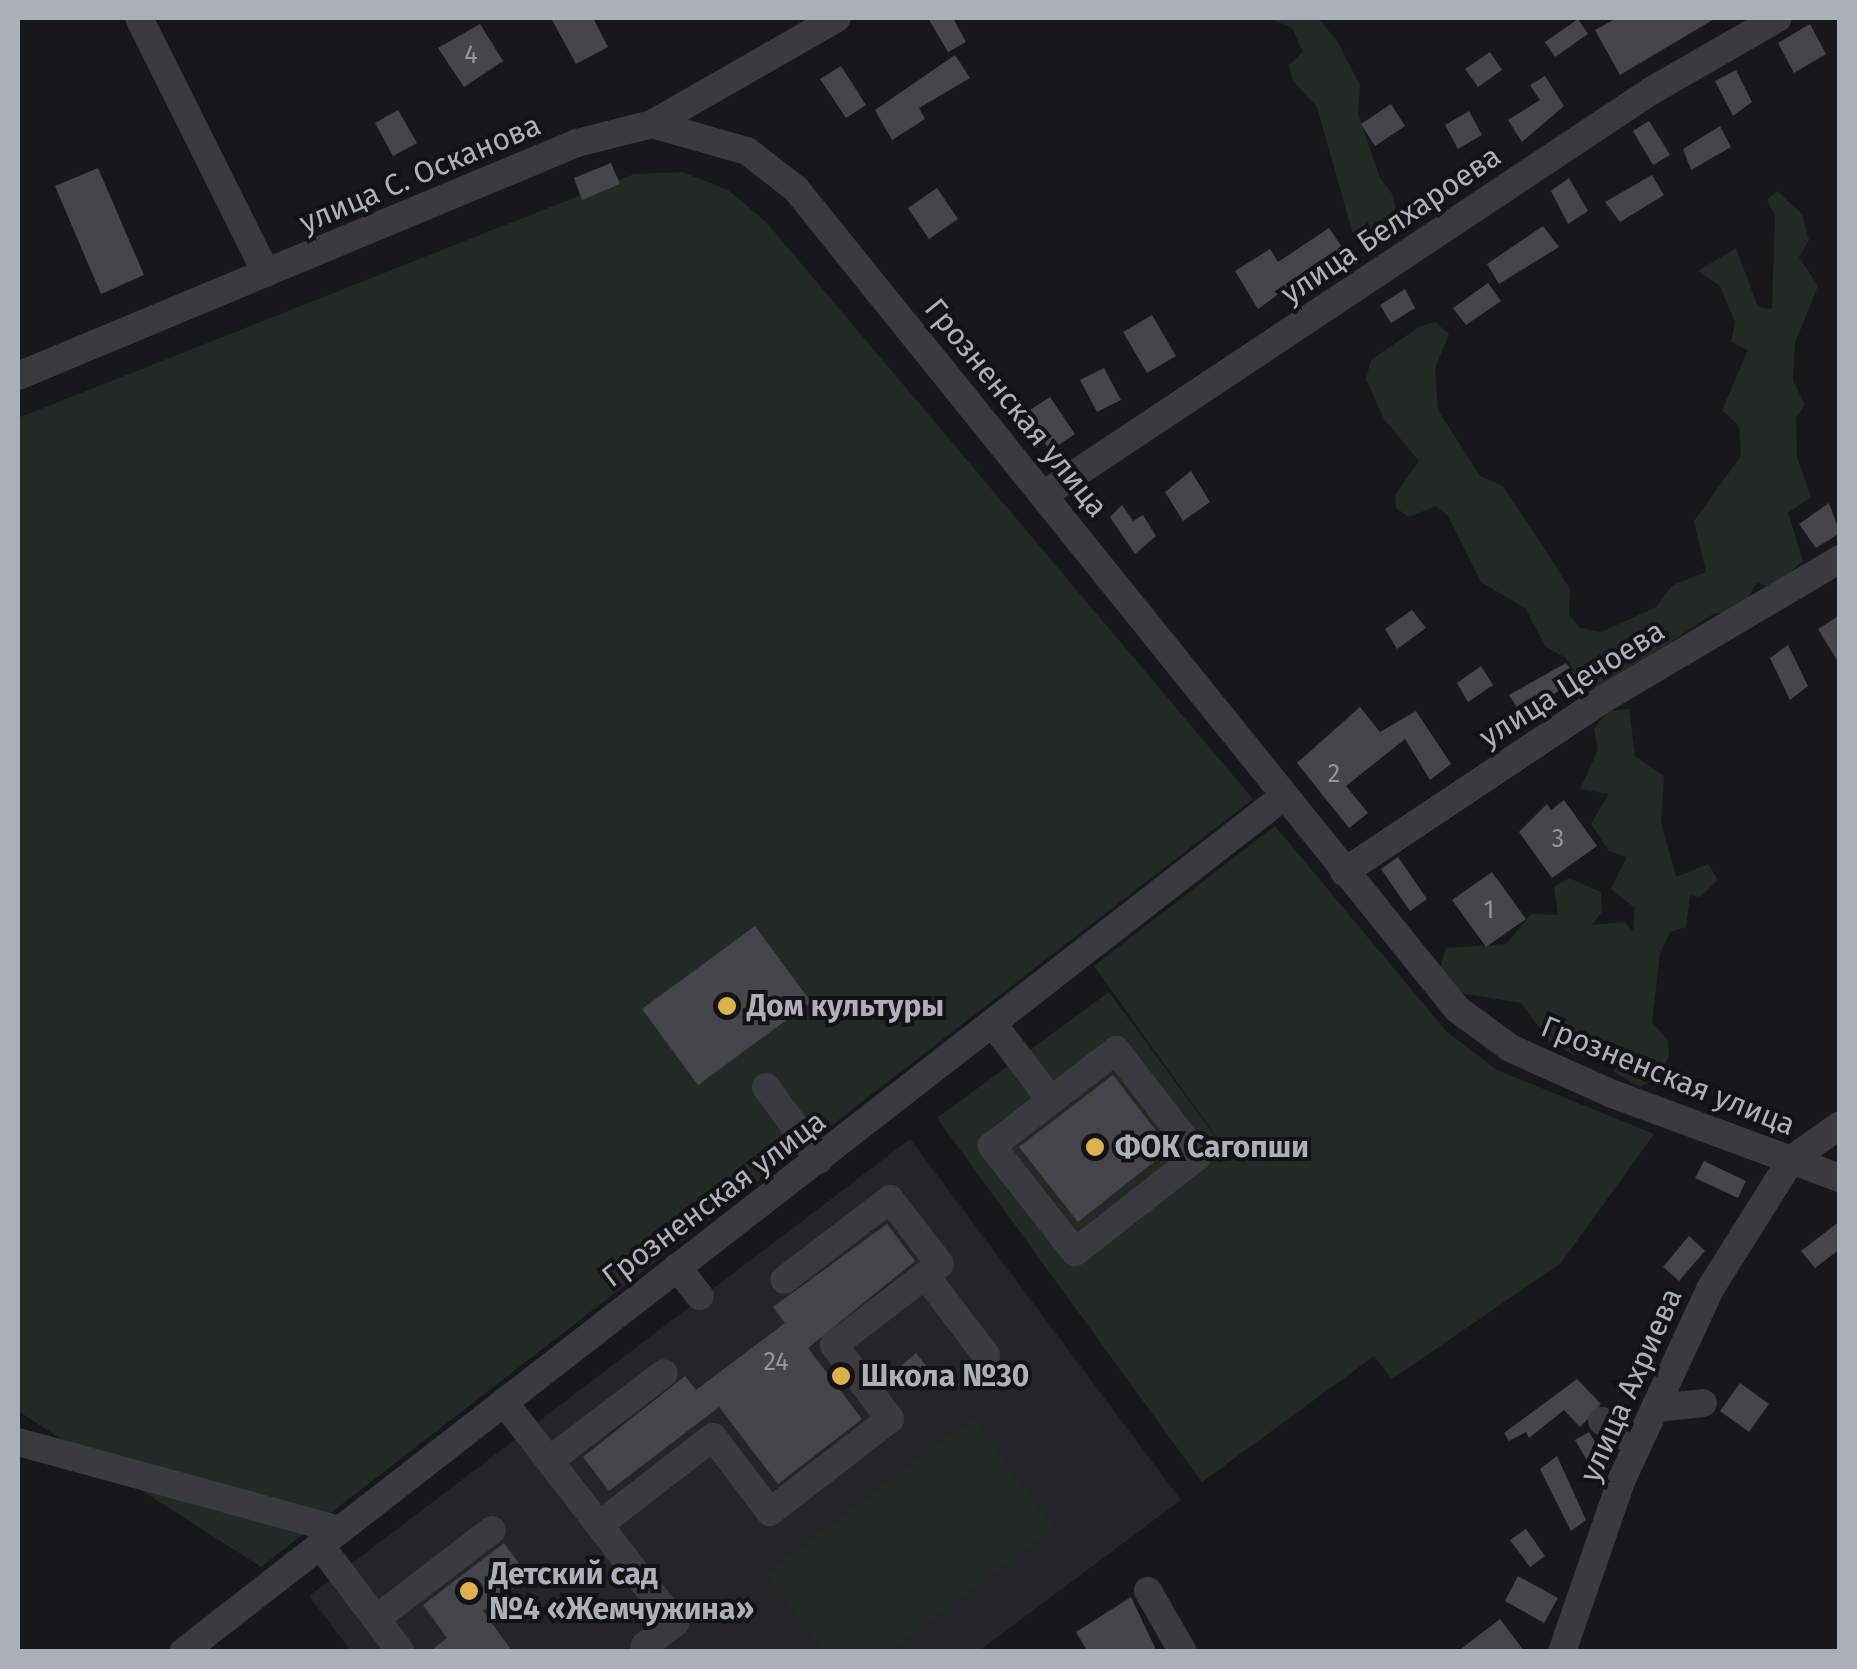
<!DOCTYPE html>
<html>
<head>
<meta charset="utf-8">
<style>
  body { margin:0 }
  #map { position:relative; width:1857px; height:1669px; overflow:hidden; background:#18181a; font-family:"Fira Sans",sans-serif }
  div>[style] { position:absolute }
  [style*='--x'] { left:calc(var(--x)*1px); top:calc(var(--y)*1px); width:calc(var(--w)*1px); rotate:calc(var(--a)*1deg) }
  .built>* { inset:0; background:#252427 }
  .green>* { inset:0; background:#232a24 }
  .building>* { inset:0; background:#46464a }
  .minor>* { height:28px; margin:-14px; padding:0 14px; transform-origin:14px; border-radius:14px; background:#3a3a3f }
  .dots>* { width:28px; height:28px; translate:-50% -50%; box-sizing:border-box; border:5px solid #131315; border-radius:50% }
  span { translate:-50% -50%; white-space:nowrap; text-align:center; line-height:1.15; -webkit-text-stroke:8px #131315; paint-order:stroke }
  .number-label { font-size:25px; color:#92969c }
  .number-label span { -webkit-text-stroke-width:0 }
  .street-label { font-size:30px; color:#acb0b8 }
  .poi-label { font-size:30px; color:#acb0b8; font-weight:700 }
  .left { translate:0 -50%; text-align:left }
  .frame { position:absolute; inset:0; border:20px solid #acb0b8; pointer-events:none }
</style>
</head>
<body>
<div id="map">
  <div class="built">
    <div style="clip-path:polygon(910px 1139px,1181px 1500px,979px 1651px,351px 1651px,309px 1596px)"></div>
  </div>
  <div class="green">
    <div style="clip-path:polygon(1268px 18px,1318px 18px,1337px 41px,1360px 85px,1358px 114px,1380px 178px,1393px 195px,1398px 224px,1386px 236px,1354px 238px,1317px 107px,1293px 81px,1289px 65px,1303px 52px,1292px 28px)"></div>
    <div style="clip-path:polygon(682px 172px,728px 190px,766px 222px,1253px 799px,261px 1567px,18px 1411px,18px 418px,634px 174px)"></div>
    <div style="clip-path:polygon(1777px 191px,1802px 214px,1809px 240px,1799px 257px,1818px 286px,1795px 343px,1793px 381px,1805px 404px,1796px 418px,1797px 457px,1811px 497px,1788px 513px,1803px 561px,1773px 587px,1757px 583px,1739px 610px,1713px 614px,1597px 691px,1584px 687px,1566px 658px,1546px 647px,1525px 608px,1481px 582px,1448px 516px,1436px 506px,1409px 517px,1396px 508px,1395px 495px,1419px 461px,1384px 419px,1366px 379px,1371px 360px,1419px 327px,1435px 322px,1449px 334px,1435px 368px,1438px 410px,1480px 476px,1503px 486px,1537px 537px,1570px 589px,1569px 615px,1580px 628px,1601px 632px,1656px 607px,1673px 585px,1706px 572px,1694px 521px,1741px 456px,1739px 426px,1722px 410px,1748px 350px,1731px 342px,1735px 322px,1720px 286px,1698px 271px,1736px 248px,1758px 307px,1772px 309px,1775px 215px,1767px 200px)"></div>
    <div style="clip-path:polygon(1629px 709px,1635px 756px,1664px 776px,1661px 822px,1676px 877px,1708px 864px,1718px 880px,1700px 897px,1690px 895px,1686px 927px,1670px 932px,1660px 953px,1652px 1022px,1668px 1041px,1669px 1056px,1659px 1078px,1640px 1087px,1614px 1072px,1609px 1041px,1599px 1041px,1588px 1057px,1572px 1054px,1550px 1042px,1521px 1003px,1460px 993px,1439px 970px,1446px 948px,1506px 944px,1531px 914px,1558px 915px,1554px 887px,1569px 878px,1601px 892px,1602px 912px,1592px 925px,1624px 922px,1633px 931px,1635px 908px,1611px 889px,1627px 857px,1609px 851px,1591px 824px,1609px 794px,1580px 789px,1598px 750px,1594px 729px,1608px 711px)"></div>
    <div style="clip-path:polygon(1275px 826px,1446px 1031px,1497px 1070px,1654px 1134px,1561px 1263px,1392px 1379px,1374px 1356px,1202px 1482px,937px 1118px,1109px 992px,1246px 1178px,1094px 966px)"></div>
    <div style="clip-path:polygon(972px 1419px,1054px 1528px,890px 1651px,824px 1651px,766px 1574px)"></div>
  </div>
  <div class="building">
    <div style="clip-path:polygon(551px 18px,593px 18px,608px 47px,576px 64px)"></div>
    <div style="clip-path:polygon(928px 18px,953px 18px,966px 42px,948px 52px)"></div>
    <div style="clip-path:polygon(1617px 18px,1716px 18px,1620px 75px,1595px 30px)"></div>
    <div style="clip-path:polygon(1578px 19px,1588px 34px,1555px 57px,1545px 42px)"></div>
    <div style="clip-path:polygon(480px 24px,503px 61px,464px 87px,438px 48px)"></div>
    <div style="clip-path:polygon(1810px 24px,1826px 54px,1794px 73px,1778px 43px)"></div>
    <div style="clip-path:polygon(1490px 52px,1502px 70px,1478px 87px,1465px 69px)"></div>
    <div style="clip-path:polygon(955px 55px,970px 78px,919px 108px,925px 119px,892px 140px,875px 110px)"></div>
    <div style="clip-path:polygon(841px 66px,866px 105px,846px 118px,820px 79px)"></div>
    <div style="clip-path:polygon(1736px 70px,1752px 102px,1733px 116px,1715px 81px)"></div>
    <div style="clip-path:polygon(1545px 76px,1564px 106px,1522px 142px,1508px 120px,1540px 100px,1530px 85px)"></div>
    <div style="clip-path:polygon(1391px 104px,1405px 126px,1375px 146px,1361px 124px)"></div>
    <div style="clip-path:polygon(398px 110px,417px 143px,393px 156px,375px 123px)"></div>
    <div style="clip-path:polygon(1469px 111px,1482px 135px,1458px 149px,1445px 125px)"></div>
    <div style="clip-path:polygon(1649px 121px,1670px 155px,1653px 165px,1633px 131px)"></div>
    <div style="clip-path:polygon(1720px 126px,1731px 147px,1691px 170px,1683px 149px)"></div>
    <div style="clip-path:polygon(611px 163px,620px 184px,582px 200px,574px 178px)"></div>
    <div style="clip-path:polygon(98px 168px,144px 275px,101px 294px,55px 186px)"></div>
    <div style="clip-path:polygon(1652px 175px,1664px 195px,1620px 222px,1605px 202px)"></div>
    <div style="clip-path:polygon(1569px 178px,1588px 211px,1568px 224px,1551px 191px)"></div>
    <div style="clip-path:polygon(937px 188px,958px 219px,929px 239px,908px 208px)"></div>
    <div style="clip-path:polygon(1543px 226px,1559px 247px,1499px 284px,1487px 264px)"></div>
    <div style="clip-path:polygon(1329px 228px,1342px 247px,1258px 309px,1235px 271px,1270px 249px,1278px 262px)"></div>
    <div style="clip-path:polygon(1488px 283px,1501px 301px,1466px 325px,1453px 308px)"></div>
    <div style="clip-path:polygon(1405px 289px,1415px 308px,1391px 323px,1380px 305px)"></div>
    <div style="clip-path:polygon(1152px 315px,1176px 356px,1147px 373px,1123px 332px)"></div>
    <div style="clip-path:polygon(1104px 368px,1121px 400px,1097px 412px,1080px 380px)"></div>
    <div style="clip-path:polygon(1050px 397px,1075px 434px,1050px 451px,1025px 413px)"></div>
    <div style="clip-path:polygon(1191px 471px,1210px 502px,1183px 521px,1165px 492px)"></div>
    <div style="clip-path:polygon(1829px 503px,1840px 533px,1816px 548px,1799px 524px)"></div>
    <div style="clip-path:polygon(1122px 505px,1133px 521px,1143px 515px,1156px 536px,1135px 554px,1110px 517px)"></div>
    <div style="clip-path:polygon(1412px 610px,1426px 628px,1397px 649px,1385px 629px)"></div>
    <div style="clip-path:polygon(1840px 615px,1840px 665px,1818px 629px)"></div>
    <div style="clip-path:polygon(1788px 645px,1808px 686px,1790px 700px,1770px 658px)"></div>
    <div style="clip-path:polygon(1566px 663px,1578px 678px,1522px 715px,1509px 695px)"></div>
    <div style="clip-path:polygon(1481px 666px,1493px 685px,1468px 702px,1457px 683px)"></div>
    <div style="clip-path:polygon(1360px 707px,1380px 732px,1416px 711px,1451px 764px,1430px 780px,1405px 739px,1346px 786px,1368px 813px,1349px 828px,1297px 763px)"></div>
    <div style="clip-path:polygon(1564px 800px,1597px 846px,1552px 878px,1519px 832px,1547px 804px,1551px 810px)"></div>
    <div style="clip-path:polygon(1398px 857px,1427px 899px,1410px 911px,1381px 869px)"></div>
    <div style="clip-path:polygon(1492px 872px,1526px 919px,1486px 947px,1452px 900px)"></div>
    <div style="clip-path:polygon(755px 926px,811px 1002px,698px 1085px,642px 1009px)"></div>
    <div style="clip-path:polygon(1113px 1075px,1170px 1149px,1078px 1222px,1019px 1147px)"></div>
    <div style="clip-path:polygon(1704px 1161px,1746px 1181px,1738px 1198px,1695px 1178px)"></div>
    <div style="clip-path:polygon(1840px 1221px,1840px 1249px,1815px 1268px,1801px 1251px)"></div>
    <div style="clip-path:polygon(887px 1224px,915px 1261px,808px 1348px,862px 1419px,778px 1484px,719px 1407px,609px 1491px,583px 1457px,685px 1376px,696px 1390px,785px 1323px,773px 1307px)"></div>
    <div style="clip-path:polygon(1689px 1236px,1705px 1251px,1679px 1281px,1663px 1267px)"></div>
    <div style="clip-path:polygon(916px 1353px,935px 1377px,921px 1390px,901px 1366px)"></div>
    <div style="clip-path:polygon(1577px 1379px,1601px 1404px,1585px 1422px,1580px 1427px,1564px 1410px,1529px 1438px,1526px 1432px,1509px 1441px,1504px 1433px)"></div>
    <div style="clip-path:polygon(1740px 1383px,1769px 1404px,1749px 1432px,1720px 1411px)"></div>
    <div style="clip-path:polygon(1589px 1432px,1609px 1465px,1601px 1485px,1575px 1440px)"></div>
    <div style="clip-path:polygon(1557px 1456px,1586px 1520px,1571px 1531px,1540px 1469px)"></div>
    <div style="clip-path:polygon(1526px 1529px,1545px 1556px,1530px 1567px,1510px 1540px)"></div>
    <div style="clip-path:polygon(504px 1543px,529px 1577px,483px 1611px,513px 1652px,429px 1652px,447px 1638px,423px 1605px)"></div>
    <div style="clip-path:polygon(1518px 1576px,1558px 1598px,1544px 1623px,1505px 1601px)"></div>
    <div style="clip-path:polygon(1131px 1597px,1157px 1652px,1088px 1652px,1076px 1632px)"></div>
    <div style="clip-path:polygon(1500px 1619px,1525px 1652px,1457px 1652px)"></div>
  </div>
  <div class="minor">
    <div style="--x:139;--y:18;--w:285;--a:63.5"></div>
    <div style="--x:652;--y:124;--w:99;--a:15.9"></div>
    <div style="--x:747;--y:151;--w:62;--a:37.8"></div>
    <div style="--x:796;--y:189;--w:1053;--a:51.13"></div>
    <div style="--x:1457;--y:1009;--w:66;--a:36.3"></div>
    <div style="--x:1510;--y:1048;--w:110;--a:24.2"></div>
    <div style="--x:1610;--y:1093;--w:245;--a:20.3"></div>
    <div style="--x:18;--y:376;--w:606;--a:-22.63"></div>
    <div style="--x:577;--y:143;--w:77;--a:-14.2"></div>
    <div style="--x:652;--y:124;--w:213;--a:-29.8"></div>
    <div style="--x:1045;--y:494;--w:728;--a:-33.62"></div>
    <div style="--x:1651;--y:91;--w:146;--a:-29.9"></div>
    <div style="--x:1344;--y:872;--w:308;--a:-33.7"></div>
    <div style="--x:1600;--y:701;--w:279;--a:-30.6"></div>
    <div style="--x:993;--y:1024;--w:96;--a:52.7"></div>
    <div style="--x:1116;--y:1050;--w:134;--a:52.3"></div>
    <div style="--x:1198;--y:1156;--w:156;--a:142"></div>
    <div style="--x:1075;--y:1252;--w:135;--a:-128.1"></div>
    <div style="--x:992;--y:1146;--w:157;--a:-37.7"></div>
    <div style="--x:766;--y:1087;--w:90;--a:54"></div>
    <div style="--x:677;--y:1267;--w:37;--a:52"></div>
    <div style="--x:925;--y:1275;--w:101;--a:52.7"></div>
    <div style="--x:504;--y:1402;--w:155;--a:52.3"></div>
    <div style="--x:599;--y:1525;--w:144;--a:-37.7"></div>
    <div style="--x:713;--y:1437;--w:94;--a:52.8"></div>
    <div style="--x:770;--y:1512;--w:152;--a:-37.8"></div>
    <div style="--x:890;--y:1419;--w:93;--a:-127.1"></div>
    <div style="--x:834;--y:1345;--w:133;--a:-37.4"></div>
    <div style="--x:940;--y:1264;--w:82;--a:-127.6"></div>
    <div style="--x:890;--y:1199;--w:133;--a:142.6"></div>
    <div style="--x:1655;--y:1408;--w:48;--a:-5.9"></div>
    <div style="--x:1602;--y:1421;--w:43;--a:33.7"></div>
    <div style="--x:18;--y:1442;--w:334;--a:15.3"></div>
    <div style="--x:550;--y:1460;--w:143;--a:-37.3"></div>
    <div style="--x:599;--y:1525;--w:124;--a:52.2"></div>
    <div style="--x:675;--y:1623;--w:38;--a:143"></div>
    <div style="--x:320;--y:1545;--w:134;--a:52.9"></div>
    <div style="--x:1148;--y:1591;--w:70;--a:60.2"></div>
    <div style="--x:376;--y:1619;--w:146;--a:-37.5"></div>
    <div style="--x:183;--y:1652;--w:1395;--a:-37.86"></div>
    <div style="--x:1562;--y:1652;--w:183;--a:-70.9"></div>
    <div style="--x:1622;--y:1479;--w:209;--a:-65.1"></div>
    <div style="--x:1710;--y:1289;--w:152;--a:-57.9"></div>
    <div style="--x:1791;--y:1160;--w:60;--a:-35.5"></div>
  </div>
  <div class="dots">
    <div style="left:727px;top:1006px;background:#ddb14d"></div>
    <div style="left:1095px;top:1147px;background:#ddb14d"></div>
    <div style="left:841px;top:1376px;background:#ddb14d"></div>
    <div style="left:469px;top:1591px;background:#ddb14d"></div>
  </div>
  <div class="number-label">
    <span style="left:471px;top:55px">4</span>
    <span style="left:1334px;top:774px">2</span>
    <span style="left:1558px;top:839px">3</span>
    <span style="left:1489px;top:910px">1</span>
    <span style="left:776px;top:1362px">24</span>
  </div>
  <div class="street-label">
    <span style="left:420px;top:174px;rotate:-23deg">улица С. Осканова</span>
    <span style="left:1391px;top:225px;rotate:-34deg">улица Белхароева</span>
    <span style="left:1016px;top:408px;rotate:51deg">Грозненская улица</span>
    <span style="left:1572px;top:684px;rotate:-32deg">улица Цечоева</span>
    <span style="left:1668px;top:1076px;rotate:22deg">Грозненская улица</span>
    <span style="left:714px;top:1199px;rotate:-37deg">Грозненская улица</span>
    <span style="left:1631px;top:1385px;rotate:-66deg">улица Ахриева</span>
  </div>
  <div class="poi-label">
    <span class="left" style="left:747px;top:1006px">Дом культуры</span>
    <span class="left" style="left:1115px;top:1147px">ФОК Сагопши</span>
    <span class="left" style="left:861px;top:1376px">Школа №30</span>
    <span class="left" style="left:489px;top:1591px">Детский сад<br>№4 «Жемчужина»</span>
  </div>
  <div class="frame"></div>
</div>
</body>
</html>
